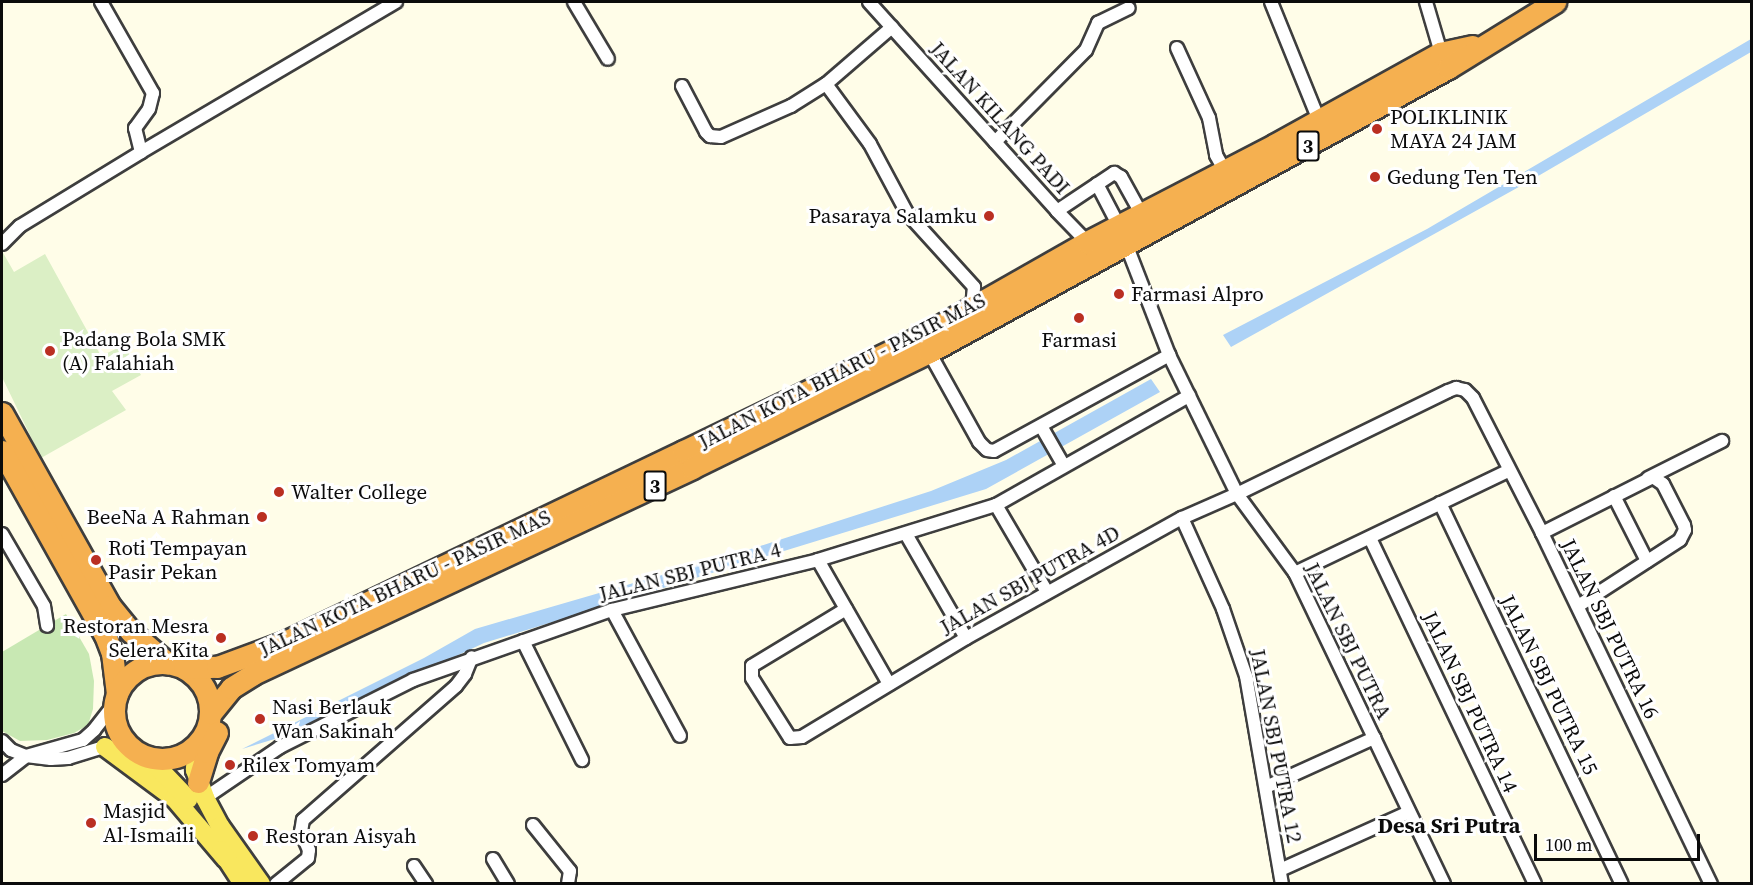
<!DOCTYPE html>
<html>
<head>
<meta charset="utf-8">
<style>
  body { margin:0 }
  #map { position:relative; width:1753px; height:885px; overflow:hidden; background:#fffde8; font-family:"Source Serif 4",serif }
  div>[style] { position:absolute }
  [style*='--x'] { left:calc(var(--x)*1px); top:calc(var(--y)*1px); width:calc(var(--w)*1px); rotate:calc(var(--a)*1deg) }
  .green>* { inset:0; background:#c8e8b3 }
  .pitch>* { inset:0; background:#dbefc5 }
  .water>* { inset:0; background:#add2f6 }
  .roads { filter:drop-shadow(2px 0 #3e3e3e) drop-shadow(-2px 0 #3e3e3e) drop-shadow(0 2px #3e3e3e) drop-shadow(0 -2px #3e3e3e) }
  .street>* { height:12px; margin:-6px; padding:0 6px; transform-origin:6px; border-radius:6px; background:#fff }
  .primary>* { height:18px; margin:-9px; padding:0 9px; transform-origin:9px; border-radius:9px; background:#f9e75e }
  .highway>* { height:21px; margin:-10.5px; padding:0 10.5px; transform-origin:10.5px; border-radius:10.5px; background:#f5b050 }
  .highway>.ring { margin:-10.5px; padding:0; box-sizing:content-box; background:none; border:21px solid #f5b050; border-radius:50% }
  .dots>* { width:16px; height:16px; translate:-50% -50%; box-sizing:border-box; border:3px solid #fff; border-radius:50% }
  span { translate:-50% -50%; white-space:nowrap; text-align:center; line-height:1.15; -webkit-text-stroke:6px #fff; paint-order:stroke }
  .shield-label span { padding:2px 4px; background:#fff; border:2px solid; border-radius:4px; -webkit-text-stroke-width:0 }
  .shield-label { font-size:20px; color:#0b0b0b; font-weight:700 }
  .poi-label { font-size:21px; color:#0b0b0b }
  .left { translate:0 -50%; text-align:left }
  .right { translate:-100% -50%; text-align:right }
  .street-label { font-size:21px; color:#0b0b0b }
  .neighbourhood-label { font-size:22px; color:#0b0b0b; font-weight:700 }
  .frame { position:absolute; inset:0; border:3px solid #0b0b0b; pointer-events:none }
  .scale { position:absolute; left:1534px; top:834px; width:166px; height:27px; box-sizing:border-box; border:3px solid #0b0b0b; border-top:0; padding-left:8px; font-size:18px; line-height:21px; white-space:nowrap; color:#0b0b0b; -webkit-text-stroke:4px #fff; paint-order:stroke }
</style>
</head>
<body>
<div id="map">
  <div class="green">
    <div style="clip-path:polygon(66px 614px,89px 654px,94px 681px,93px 709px,88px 725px,74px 733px,47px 740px,20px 741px,2px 731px,2px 652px)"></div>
  </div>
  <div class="pitch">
    <div style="clip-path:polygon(2px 251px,14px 272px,45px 254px,101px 356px,124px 345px,141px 375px,112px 391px,126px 410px,41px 458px,2px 377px)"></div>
  </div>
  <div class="water">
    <div style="clip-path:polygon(1751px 39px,1751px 52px,1533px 179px,1231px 347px,1223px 335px,1427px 229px)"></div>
    <div style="clip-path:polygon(1151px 379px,1160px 392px,986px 489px,484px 643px,288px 735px,242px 749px,424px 658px,475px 629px,754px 548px,931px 491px,1006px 460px)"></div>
  </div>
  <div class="roads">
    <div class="street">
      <div style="--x:101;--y:2;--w:105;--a:60.3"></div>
      <div style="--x:153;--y:93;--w:16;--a:104"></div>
      <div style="--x:149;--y:109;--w:24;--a:126"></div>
      <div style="--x:135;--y:128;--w:25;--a:76"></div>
      <div style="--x:574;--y:2;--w:66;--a:59.2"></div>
      <div style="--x:869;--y:2;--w:281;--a:48"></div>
      <div style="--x:1057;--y:211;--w:47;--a:45.9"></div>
      <div style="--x:1271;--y:2;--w:127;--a:67.9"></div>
      <div style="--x:1426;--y:2;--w:53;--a:73.6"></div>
      <div style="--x:1177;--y:48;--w:77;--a:65.4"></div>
      <div style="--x:1209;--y:118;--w:38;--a:79"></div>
      <div style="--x:1216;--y:155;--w:18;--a:61"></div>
      <div style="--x:826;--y:84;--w:74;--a:53.7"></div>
      <div style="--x:870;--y:144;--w:78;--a:61.8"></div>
      <div style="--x:907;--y:213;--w:100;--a:47.8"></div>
      <div style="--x:974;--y:287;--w:19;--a:96"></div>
      <div style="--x:682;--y:86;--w:52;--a:62.4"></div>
      <div style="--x:706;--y:132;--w:6;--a:45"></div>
      <div style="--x:710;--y:136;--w:11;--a:5"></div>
      <div style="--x:721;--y:137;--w:77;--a:-23.9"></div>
      <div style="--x:791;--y:106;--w:41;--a:-32.2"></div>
      <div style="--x:826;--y:84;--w:87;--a:-40.8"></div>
      <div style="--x:995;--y:142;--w:129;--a:-45.3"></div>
      <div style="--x:1086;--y:50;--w:30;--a:-66"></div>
      <div style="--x:1098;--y:23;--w:34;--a:-26"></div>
      <div style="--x:1097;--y:184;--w:47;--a:62.4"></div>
      <div style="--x:1119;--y:226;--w:138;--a:68.8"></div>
      <div style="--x:1169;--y:355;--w:155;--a:63.9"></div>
      <div style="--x:1237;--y:494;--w:98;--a:53.7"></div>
      <div style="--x:1295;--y:573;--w:345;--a:64.4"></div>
      <div style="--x:1057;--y:211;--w:69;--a:-33.7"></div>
      <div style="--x:1114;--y:173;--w:8;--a:30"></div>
      <div style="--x:1121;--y:177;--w:43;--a:61.1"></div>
      <div style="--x:2;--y:244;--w:25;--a:-45"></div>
      <div style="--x:20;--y:226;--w:142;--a:-31.4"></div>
      <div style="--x:141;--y:152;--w:296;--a:-30.5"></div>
      <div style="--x:929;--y:352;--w:103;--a:60.9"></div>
      <div style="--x:979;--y:442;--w:11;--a:45"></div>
      <div style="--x:987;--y:450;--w:7;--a:8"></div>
      <div style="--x:994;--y:451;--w:200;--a:-28.7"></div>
      <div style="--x:1041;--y:426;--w:46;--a:60.1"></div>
      <div style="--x:1648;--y:478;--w:83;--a:-26.6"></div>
      <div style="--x:1614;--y:496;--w:73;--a:63.1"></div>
      <div style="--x:1440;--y:503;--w:422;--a:64.5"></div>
      <div style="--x:996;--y:505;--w:101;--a:59.6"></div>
      <div style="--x:1182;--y:518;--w:100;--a:65.7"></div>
      <div style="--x:1223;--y:609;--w:71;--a:71.1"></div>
      <div style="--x:1246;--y:676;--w:211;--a:80.2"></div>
      <div style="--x:1542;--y:533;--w:124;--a:-26.8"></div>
      <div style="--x:1653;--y:477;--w:12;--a:35"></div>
      <div style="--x:1663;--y:484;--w:46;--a:62.9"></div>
      <div style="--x:1684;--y:525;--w:5;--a:79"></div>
      <div style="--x:1685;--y:530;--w:11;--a:117"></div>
      <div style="--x:1680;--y:540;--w:121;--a:147.1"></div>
      <div style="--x:2;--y:534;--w:83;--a:59.7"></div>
      <div style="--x:44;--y:606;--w:20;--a:81"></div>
      <div style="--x:906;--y:534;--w:120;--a:60"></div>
      <div style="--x:1370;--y:538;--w:383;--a:64.5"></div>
      <div style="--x:818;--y:560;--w:143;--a:60.2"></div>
      <div style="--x:1295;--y:573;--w:236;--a:-25.6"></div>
      <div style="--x:846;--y:609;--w:110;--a:148.8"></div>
      <div style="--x:752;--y:666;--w:12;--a:90"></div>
      <div style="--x:752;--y:678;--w:71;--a:57.7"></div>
      <div style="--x:790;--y:738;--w:12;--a:-5"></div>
      <div style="--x:802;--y:737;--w:192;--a:-31.1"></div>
      <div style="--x:966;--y:638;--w:247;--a:-29.1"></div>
      <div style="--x:1182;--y:518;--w:60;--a:-23.6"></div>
      <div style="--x:1237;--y:494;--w:235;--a:-26"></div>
      <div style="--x:1448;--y:391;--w:9;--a:-21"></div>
      <div style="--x:1456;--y:388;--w:9;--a:13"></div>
      <div style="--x:1465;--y:390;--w:11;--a:45"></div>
      <div style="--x:1473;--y:398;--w:152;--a:62.9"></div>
      <div style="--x:1542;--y:533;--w:390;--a:64.3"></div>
      <div style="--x:612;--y:610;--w:143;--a:61.6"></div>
      <div style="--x:523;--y:641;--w:133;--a:63.6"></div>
      <div style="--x:2;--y:741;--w:13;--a:45"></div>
      <div style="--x:11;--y:750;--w:16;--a:22"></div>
      <div style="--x:26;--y:756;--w:25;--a:7"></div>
      <div style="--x:51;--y:759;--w:17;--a:-3"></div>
      <div style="--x:68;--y:758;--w:39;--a:-17"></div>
      <div style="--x:105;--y:747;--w:29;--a:6"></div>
      <div style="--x:2;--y:775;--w:31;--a:-38"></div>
      <div style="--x:26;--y:756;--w:59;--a:-15.7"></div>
      <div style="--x:83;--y:740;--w:15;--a:-42"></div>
      <div style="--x:94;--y:730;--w:34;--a:-52"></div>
      <div style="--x:1266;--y:787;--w:119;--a:-24.4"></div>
      <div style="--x:205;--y:798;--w:91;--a:-34.2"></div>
      <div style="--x:280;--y:747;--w:149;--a:-26.7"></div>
      <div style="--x:413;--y:680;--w:211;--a:-19.4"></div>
      <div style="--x:612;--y:610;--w:212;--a:-13.6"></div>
      <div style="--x:818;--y:560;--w:186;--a:-17.2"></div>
      <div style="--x:996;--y:505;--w:222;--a:-29.5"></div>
      <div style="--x:533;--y:825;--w:59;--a:51.2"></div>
      <div style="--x:570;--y:871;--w:13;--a:99"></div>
      <div style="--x:493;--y:859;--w:29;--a:59"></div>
      <div style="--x:414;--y:866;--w:22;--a:56"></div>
      <div style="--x:1280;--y:870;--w:141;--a:-24.2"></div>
      <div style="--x:276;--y:884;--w:41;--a:-39.1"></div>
      <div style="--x:308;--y:858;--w:8;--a:-83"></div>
      <div style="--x:309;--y:850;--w:20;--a:-114"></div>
      <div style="--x:301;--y:832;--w:12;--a:-81"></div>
      <div style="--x:303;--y:820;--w:203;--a:-41.2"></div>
      <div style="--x:456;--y:686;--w:15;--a:-53"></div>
      <div style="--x:465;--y:674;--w:18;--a:-68"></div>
    </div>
    <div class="primary">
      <div style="--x:197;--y:745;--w:25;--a:95"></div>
      <div style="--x:195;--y:770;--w:30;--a:70"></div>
      <div style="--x:205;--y:798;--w:32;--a:62"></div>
      <div style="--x:220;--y:826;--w:71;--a:54.7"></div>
      <div style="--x:105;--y:747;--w:86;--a:36.5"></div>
      <div style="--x:174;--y:798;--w:80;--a:49.6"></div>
      <div style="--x:149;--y:758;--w:57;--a:46.4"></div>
      <div style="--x:221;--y:850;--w:40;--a:57.1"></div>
    </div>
    <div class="highway">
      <div style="--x:2;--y:413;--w:221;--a:60.8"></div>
      <div style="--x:110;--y:606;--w:33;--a:51"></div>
      <div style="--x:131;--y:632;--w:48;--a:40.7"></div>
      <div style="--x:2;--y:451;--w:211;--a:60.8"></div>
      <div style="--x:105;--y:635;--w:19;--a:69"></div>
      <div style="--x:112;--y:653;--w:41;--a:83"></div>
      <div class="ring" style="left:114px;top:663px;width:75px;height:75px"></div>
      <div style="--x:184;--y:668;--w:33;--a:-2"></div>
      <div style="--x:217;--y:667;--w:72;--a:-20.2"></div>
      <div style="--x:285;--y:642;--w:442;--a:-25.6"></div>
      <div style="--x:684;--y:451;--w:262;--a:-25.8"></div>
      <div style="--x:920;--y:337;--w:192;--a:-29.6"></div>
      <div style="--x:1087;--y:242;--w:211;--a:-27.4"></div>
      <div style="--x:1274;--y:145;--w:190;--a:-29"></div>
      <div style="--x:1440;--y:53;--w:33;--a:-12"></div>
      <div style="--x:211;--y:713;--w:32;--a:-51"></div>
      <div style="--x:231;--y:688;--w:26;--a:-32"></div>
      <div style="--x:253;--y:674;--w:485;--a:-25.1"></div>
      <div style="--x:692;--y:468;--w:264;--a:-26.1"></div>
      <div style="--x:929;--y:352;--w:592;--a:-28.69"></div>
      <div style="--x:1448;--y:68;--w:126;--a:-31.7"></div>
      <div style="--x:198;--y:782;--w:31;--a:-73"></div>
      <div style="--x:207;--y:752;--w:22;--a:-63"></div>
    </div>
  </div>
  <div class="dots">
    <div style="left:1377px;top:129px;background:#ba2f23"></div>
    <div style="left:1375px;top:177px;background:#ba2f23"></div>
    <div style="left:989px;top:216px;background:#ba2f23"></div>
    <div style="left:1119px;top:294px;background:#ba2f23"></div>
    <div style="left:1079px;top:318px;background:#ba2f23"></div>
    <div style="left:50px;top:351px;background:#ba2f23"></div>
    <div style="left:279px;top:492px;background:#ba2f23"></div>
    <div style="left:262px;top:517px;background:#ba2f23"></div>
    <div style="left:96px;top:560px;background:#ba2f23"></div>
    <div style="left:221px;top:638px;background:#ba2f23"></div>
    <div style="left:260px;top:719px;background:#ba2f23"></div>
    <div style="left:230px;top:765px;background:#ba2f23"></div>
    <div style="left:91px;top:823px;background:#ba2f23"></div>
    <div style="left:253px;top:836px;background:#ba2f23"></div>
  </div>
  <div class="shield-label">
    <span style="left:1308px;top:146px">3</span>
    <span style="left:655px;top:486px">3</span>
  </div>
  <div class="poi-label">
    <span class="left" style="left:1390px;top:129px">POLIKLINIK<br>MAYA 24 JAM</span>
    <span class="left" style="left:1387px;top:177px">Gedung Ten Ten</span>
    <span class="right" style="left:977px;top:216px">Pasaraya Salamku</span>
    <span class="left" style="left:1131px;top:294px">Farmasi Alpro</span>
    <span class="left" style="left:62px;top:351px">Padang Bola SMK<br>(A) Falahiah</span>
    <span style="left:1079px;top:340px">Farmasi</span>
    <span class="left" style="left:291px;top:492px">Walter College</span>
    <span class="right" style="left:250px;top:517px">BeeNa A Rahman</span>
    <span class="left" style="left:108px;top:560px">Roti Tempayan<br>Pasir Pekan</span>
    <span class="right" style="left:209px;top:638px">Restoran Mesra<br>Selera Kita</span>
    <span class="left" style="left:272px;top:719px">Nasi Berlauk<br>Wan Sakinah</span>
    <span class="left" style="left:242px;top:765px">Rilex Tomyam</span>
    <span class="left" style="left:103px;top:823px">Masjid<br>Al-Ismaili</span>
    <span class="left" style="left:265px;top:836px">Restoran Aisyah</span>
  </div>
  <div class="street-label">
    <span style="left:1000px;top:118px;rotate:48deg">JALAN KILANG PADI</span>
    <span style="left:842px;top:371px;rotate:-27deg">JALAN KOTA BHARU - PASIR MAS</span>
    <span style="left:690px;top:572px;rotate:-14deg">JALAN SBJ PUTRA 4</span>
    <span style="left:1030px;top:580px;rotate:-29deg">JALAN SBJ PUTRA 4D</span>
    <span style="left:405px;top:583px;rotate:-25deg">JALAN KOTA BHARU - PASIR MAS</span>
    <span style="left:1610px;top:629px;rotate:64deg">JALAN SBJ PUTRA 16</span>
    <span style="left:1348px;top:641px;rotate:64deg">JALAN SBJ PUTRA</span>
    <span style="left:1549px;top:685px;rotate:64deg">JALAN SBJ PUTRA 15</span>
    <span style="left:1470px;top:702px;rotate:65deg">JALAN SBJ PUTRA 14</span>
    <span style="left:1276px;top:746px;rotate:79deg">JALAN SBJ PUTRA 12</span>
  </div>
  <div class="neighbourhood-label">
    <span style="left:1449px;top:826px">Desa Sri Putra</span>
  </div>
  <div class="frame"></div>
  <div class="scale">100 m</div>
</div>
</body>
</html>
